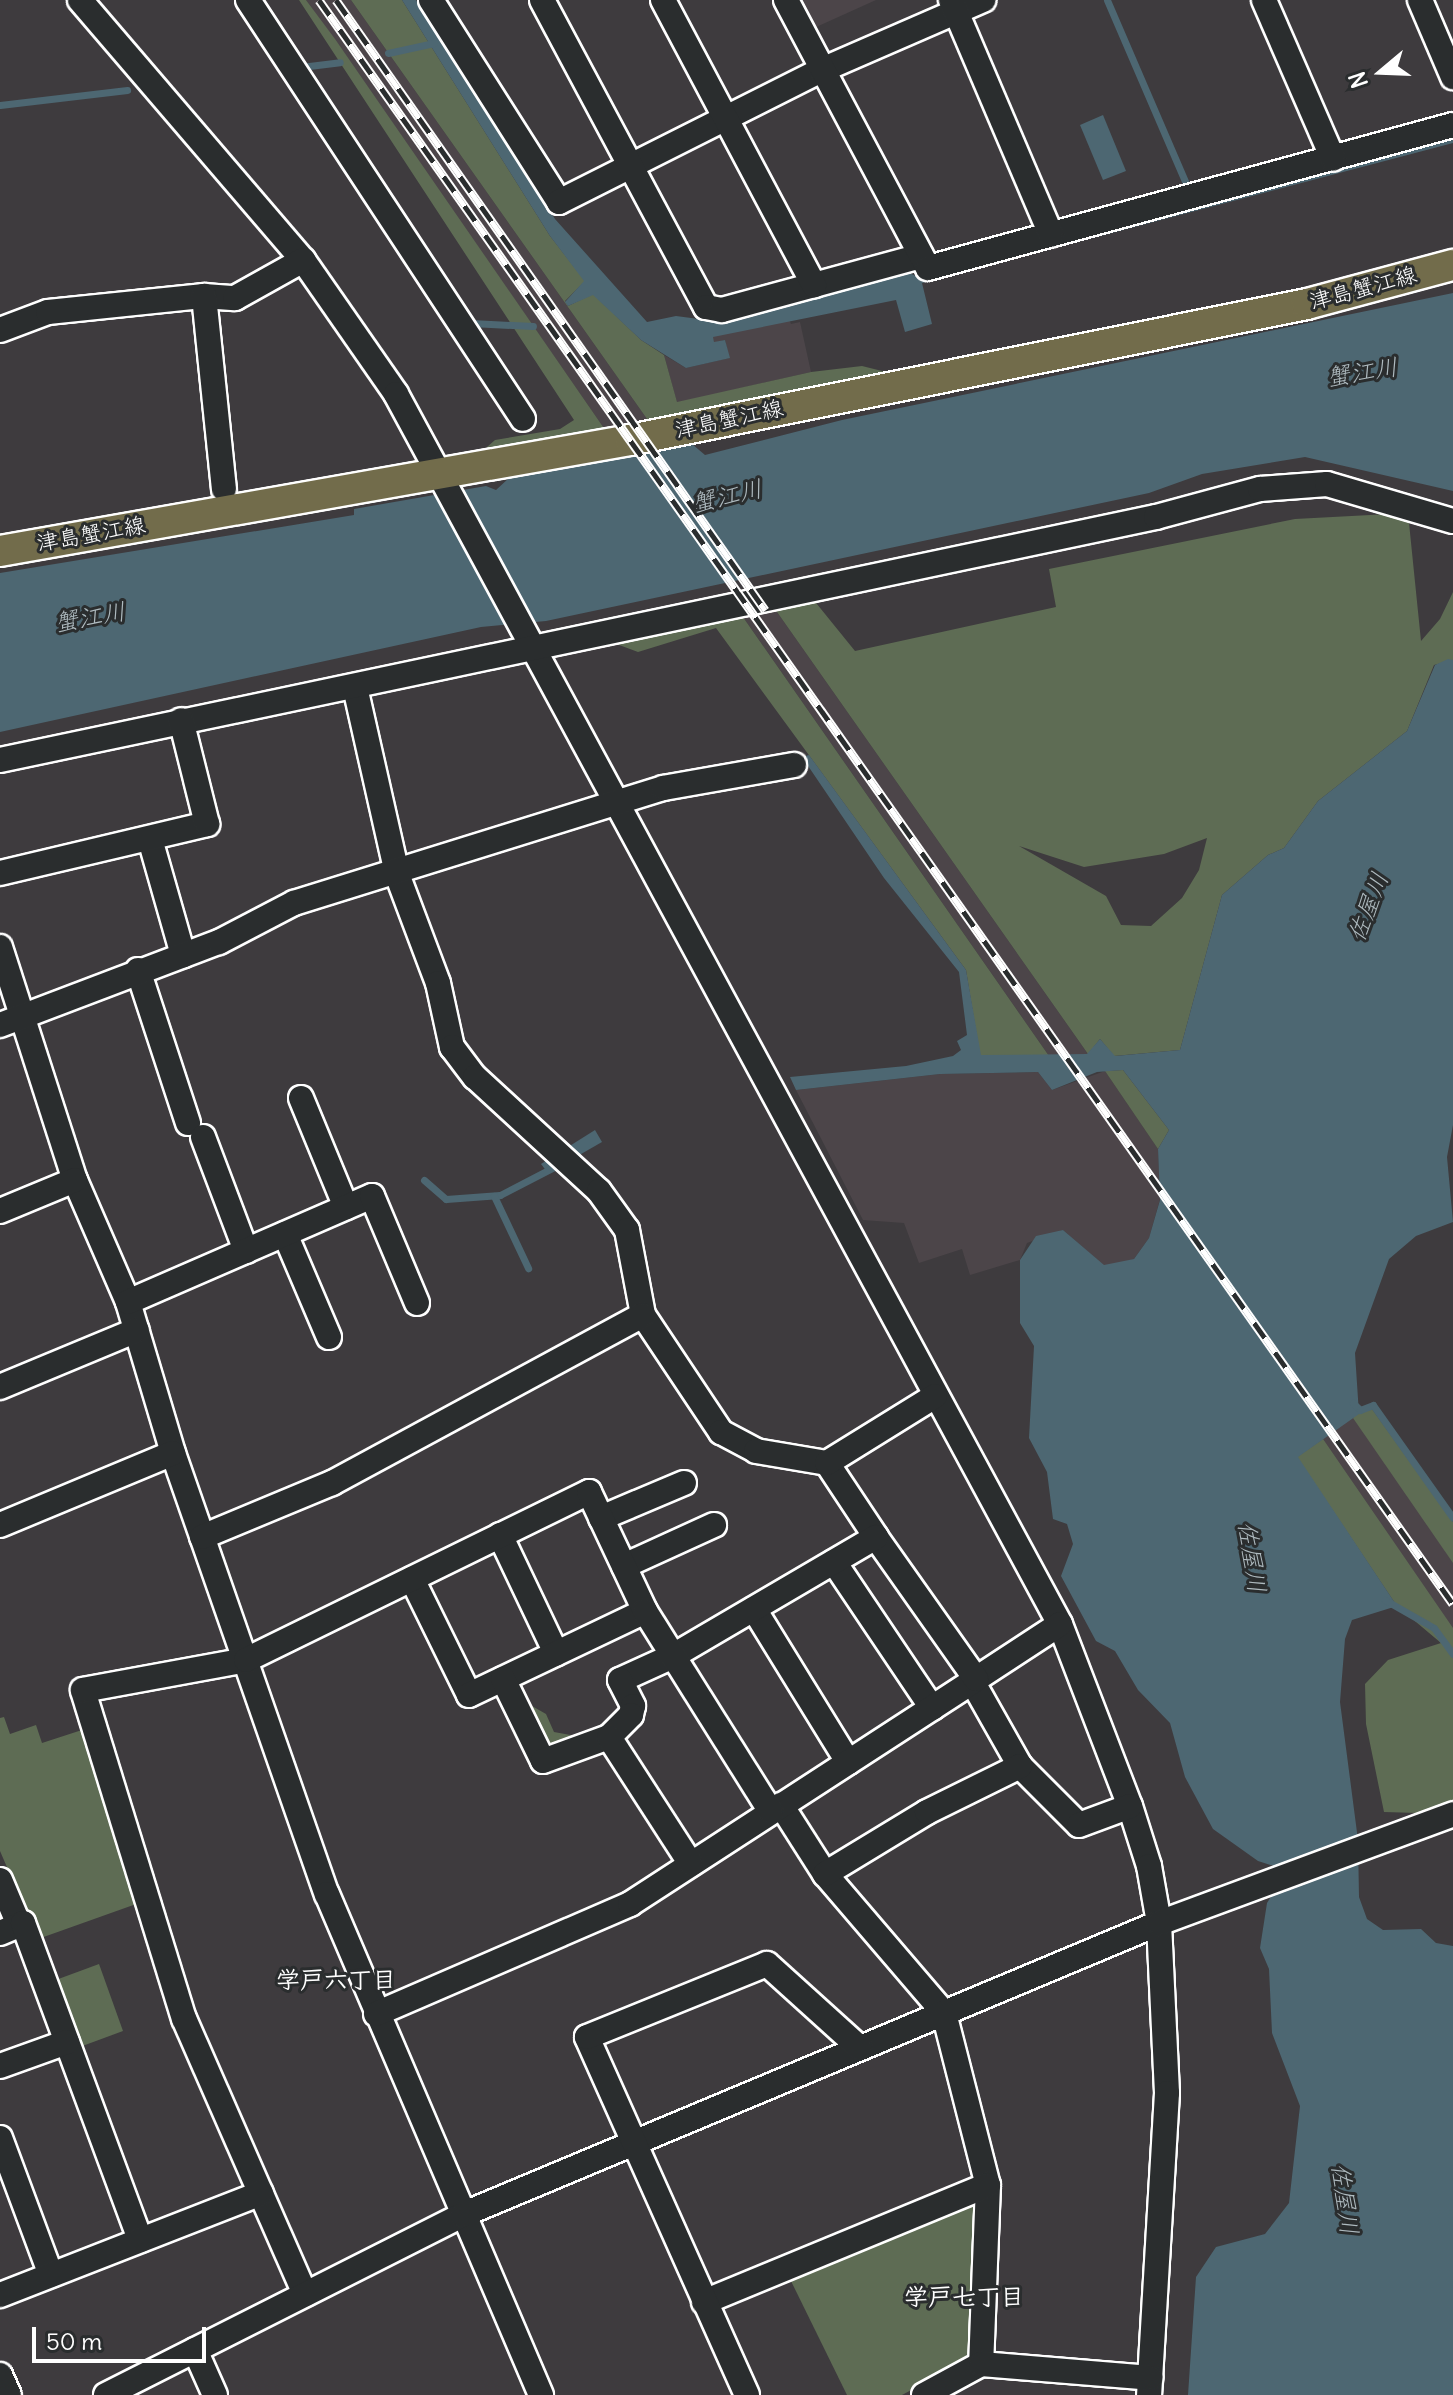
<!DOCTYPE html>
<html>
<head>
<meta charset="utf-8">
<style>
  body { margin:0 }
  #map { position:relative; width:1453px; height:2395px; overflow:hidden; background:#3e3b3e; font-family:Delius,"Klee One",sans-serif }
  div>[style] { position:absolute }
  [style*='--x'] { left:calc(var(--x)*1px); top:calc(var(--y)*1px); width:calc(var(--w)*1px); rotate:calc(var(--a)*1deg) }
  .built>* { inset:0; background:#4c4549 }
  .green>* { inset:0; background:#5e6c54 }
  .water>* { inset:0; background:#4d6772 }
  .stream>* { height:7px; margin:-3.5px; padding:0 3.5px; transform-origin:3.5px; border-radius:3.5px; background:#4d6772 }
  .roads { filter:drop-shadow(2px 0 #fff) drop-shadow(-2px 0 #fff) drop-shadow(0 2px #fff) drop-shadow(0 -2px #fff) }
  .minor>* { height:24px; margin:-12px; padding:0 12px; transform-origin:12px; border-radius:12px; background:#2a2d2e }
  .major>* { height:30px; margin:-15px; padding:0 15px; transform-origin:15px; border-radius:15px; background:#726c4b }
  .rail>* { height:9px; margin-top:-4.5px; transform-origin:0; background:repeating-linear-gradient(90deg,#2a2d2e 0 18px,#fff 0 36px); box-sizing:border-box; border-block:2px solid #fff }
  span { translate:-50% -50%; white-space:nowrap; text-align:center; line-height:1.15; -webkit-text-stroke:6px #2a2d2e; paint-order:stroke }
  .street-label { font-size:22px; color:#fff }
  .water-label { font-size:24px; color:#afbbc0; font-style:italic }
  .neighbourhood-label { font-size:24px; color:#fff; font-weight:700 }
  .north { position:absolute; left:1341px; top:32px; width:80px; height:80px; -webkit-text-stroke:6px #2a2d2e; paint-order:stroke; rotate:251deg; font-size:22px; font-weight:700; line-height:32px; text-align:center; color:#fff }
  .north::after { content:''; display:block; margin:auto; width:28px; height:36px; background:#fff; clip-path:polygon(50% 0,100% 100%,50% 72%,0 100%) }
  .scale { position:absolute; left:32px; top:2327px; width:174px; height:36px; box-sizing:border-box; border:4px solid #fff; border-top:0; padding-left:10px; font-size:24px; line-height:28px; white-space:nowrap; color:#fff; -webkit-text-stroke:6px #2a2d2e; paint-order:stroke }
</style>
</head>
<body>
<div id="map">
  <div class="built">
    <div style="clip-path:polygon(306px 0,351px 0,652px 426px,608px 434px)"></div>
    <div style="clip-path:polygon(800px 0,876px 0,814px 28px)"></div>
    <div style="clip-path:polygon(789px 319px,791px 324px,800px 322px,811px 372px,677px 403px,664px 355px,686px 368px,729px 358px,725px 340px,714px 343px,712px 335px)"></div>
    <div style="clip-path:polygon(770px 602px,1088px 1054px,1049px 1056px,736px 607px)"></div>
    <div style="clip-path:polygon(1105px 1071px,1158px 1149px,1160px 1199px,1149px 1238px,1134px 1259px,1112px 1266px,1103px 1265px,1063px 1230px,1027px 1243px,1020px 1260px,970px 1275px,962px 1249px,919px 1263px,904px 1223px,863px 1220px,796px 1090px,940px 1074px,1038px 1072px,1052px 1090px)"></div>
    <div style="clip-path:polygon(1372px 1409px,1453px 1522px,1453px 1660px,1432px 1631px,1397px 1606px,1297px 1457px,1360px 1410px)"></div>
  </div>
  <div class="green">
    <div style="clip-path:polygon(299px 0,306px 0,335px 39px,608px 434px,479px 454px,495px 440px,560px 429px,574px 420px)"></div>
    <div style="clip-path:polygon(351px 0,402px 0,550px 236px,585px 281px,565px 301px,568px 306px,593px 294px,641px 340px,664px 355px,677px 402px,811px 372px,862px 366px,902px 376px,652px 426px)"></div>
    <div style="clip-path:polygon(evenodd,1408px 513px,1421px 641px,1440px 619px,1453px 592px,1453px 660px,1434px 665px,1407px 731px,1318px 801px,1284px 848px,1268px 855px,1222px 895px,1180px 1050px,1114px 1056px,1100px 1039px,1088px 1054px,770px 602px,808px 593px,855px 651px,1056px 607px,1049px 569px,1295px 519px,1408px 513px,1207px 838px,1199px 870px,1182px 898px,1151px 926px,1121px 925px,1106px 896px,1019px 846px,1084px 867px,1164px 854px,1207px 838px)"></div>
    <div style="clip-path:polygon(736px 607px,1049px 1056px,980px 1055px,966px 970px,716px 628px,638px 652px,603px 639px)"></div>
    <div style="clip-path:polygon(1123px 1070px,1169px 1130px,1158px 1149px,1105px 1071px)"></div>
    <div style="clip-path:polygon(1372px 1409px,1453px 1522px,1453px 1563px,1353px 1418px,1360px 1410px)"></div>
    <div style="clip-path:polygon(1323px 1439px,1453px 1628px,1453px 1804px,1449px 1806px,1418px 1813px,1384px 1812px,1366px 1724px,1365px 1684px,1388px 1660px,1441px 1643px,1397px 1606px,1297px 1457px)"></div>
    <div style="clip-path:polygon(532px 1706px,546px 1714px,554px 1732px,576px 1736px,553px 1747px,544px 1741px)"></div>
    <div style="clip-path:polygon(4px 1717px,10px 1734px,36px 1725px,42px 1743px,85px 1729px,139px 1903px,38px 1939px,0 1851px,0 1718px)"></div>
    <div style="clip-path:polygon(99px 1964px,123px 2031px,77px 2048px,53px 1981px)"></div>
    <div style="clip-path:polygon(970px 2202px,979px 2210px,970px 2350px,961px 2363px,902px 2395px,847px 2395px,790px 2279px)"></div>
  </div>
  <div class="water">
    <div style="clip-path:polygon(402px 0,416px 0,555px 219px,647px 322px,676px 316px,714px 321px,905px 271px,918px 277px,1453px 135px,1453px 143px,922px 283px,932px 324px,905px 332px,896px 300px,713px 337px,714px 342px,725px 340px,730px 358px,686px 368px,641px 340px,593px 295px,568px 306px,565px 302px,584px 281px,550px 236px)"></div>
    <div style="clip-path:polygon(1103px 115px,1126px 171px,1103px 180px,1080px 125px)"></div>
    <div style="clip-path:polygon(1453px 293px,1453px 491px,1305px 457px,1202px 474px,1149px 493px,546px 621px,481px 627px,0 732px,0 573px,354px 515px,354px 509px,486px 486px,496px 490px,509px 478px,592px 460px,692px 444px,705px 455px,842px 420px)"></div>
    <div style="clip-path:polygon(1448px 659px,1453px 660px,1453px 1125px,1447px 1157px,1453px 1222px,1416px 1236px,1389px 1259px,1355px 1353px,1359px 1414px,1298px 1457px,1397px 1606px,1352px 1620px,1345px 1639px,1340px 1702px,1358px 1840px,1359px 1897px,1367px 1919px,1383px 1930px,1421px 1929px,1436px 1943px,1453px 1946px,1453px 2395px,1188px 2395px,1196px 2277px,1216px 2247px,1265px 2234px,1289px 2203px,1300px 2106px,1272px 2033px,1269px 1969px,1260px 1948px,1267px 1903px,1279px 1884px,1274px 1866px,1258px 1861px,1213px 1829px,1185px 1777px,1170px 1723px,1138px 1690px,1115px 1651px,1096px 1641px,1061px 1576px,1073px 1544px,1067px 1524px,1053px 1519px,1047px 1472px,1029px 1438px,1034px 1346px,1020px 1323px,1020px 1260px,1036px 1236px,1063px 1230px,1104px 1265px,1134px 1259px,1149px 1238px,1160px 1200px,1158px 1149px,1169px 1130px,1123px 1070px,1097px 1072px,1052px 1090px,1038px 1072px,940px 1074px,796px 1090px,790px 1077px,906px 1066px,953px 1056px,961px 1050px,957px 1041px,967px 1035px,959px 972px,884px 878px,802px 757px,809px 755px,966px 970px,981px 1055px,1087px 1054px,1100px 1039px,1115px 1056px,1180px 1050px,1222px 895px,1268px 855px,1284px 848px,1318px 801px,1407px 731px,1435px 665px)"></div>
    <div style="clip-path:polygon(595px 1130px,602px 1142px,548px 1173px,541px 1164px)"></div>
  </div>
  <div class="stream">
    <div style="--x:1107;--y:0;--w:202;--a:66.7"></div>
    <div style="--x:388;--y:53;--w:47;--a:-12.3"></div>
    <div style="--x:301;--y:67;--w:39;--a:-7"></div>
    <div style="--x:0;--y:105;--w:128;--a:-6.7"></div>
    <div style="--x:471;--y:323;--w:62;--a:2.8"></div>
    <div style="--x:424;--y:1180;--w:29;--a:41"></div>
    <div style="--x:446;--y:1199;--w:54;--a:-4.2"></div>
    <div style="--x:500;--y:1195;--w:59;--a:-27.4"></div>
    <div style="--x:494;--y:1196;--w:80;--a:64.7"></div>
    <div style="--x:1353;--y:1403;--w:10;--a:45"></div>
    <div style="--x:1360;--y:1410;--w:14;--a:-21"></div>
    <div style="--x:1373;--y:1405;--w:138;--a:54.7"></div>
    <div style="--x:1385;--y:1600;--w:56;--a:29.7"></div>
    <div style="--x:1434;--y:1628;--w:32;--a:54"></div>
  </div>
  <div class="roads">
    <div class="minor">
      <div style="--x:80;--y:0;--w:343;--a:49.4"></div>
      <div style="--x:303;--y:260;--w:163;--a:55.2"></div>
      <div style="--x:396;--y:394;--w:1398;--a:61.64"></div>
      <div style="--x:1060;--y:1624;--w:195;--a:69"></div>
      <div style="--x:1130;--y:1806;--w:63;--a:72.4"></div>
      <div style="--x:1149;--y:1866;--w:58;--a:80"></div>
      <div style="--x:1159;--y:1923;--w:170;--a:87.3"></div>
      <div style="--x:1167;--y:2093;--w:303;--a:93.4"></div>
      <div style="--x:248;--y:0;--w:501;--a:56.72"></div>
      <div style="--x:431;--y:0;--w:239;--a:57.6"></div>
      <div style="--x:559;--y:202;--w:294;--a:-26.7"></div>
      <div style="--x:822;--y:70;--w:176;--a:-23.5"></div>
      <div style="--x:542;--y:0;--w:348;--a:61.9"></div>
      <div style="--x:706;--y:307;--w:16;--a:11"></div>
      <div style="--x:722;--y:310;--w:206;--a:-15.2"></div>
      <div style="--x:663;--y:0;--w:323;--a:62.1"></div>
      <div style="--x:786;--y:0;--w:303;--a:62.1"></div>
      <div style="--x:928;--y:268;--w:544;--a:-15.24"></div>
      <div style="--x:951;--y:0;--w:255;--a:66.9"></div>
      <div style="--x:1264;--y:0;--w:173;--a:66.5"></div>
      <div style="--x:1420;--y:0;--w:84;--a:66.8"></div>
      <div style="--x:204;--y:296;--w:31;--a:4"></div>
      <div style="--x:235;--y:298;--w:78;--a:-29.2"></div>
      <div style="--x:0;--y:330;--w:51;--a:-20.6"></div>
      <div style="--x:48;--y:312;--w:157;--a:-5.9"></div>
      <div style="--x:204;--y:296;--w:194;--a:84.1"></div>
      <div style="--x:355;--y:687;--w:192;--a:77.3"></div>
      <div style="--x:397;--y:874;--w:116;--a:69.4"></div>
      <div style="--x:438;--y:983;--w:66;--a:77.7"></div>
      <div style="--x:452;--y:1047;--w:38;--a:53"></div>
      <div style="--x:475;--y:1077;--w:168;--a:42.6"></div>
      <div style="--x:599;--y:1191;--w:48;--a:54.3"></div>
      <div style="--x:627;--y:1230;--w:86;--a:79.3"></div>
      <div style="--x:643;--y:1315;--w:141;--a:56.3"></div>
      <div style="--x:721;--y:1432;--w:40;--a:28"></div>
      <div style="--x:756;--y:1451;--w:72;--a:9.6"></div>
      <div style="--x:827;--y:1463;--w:89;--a:56.5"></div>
      <div style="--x:0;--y:760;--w:1181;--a:-11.87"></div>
      <div style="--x:1156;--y:517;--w:108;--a:-15.1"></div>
      <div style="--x:1260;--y:489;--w:67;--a:-4.3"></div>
      <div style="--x:1327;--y:484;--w:131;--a:16.4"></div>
      <div style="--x:150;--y:839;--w:121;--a:74.1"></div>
      <div style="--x:0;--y:873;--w:213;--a:-13.3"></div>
      <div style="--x:207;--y:824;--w:107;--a:-104"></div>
      <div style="--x:0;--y:947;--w:245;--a:72.2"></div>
      <div style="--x:75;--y:1180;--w:133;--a:66.5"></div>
      <div style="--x:128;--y:1302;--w:158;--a:73.4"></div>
      <div style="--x:173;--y:1453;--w:467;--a:70.8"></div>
      <div style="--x:327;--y:1894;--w:545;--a:66.87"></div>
      <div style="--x:138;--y:970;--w:161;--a:71.9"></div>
      <div style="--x:0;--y:1025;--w:234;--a:-20.8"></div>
      <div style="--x:219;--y:942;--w:85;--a:-27.5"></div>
      <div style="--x:294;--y:903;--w:387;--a:-17.3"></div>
      <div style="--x:663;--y:788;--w:133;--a:-10"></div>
      <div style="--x:301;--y:1098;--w:118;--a:67.6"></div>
      <div style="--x:203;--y:1137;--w:122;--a:69.3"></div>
      <div style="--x:0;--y:1211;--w:81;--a:-22.5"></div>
      <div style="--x:285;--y:1234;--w:112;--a:66.9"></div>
      <div style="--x:128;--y:1302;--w:266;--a:-23.5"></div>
      <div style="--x:372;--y:1196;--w:116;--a:67.2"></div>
      <div style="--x:0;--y:1387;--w:148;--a:-22.6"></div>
      <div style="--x:827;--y:1463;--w:127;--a:-31.8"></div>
      <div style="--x:601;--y:1518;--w:90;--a:-22.9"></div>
      <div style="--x:0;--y:1525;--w:187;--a:-22.6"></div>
      <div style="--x:500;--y:1535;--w:131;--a:64.6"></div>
      <div style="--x:202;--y:1537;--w:141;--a:-22.6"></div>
      <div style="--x:332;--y:1483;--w:353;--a:-28.4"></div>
      <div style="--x:834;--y:1562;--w:176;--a:56.1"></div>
      <div style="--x:624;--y:1566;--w:99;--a:-24.5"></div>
      <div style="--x:412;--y:1579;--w:129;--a:63.8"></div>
      <div style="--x:469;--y:1695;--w:195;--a:-25.5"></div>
      <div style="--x:754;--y:1609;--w:180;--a:58.4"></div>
      <div style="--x:503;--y:1679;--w:91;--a:64"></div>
      <div style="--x:543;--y:1761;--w:70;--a:-20"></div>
      <div style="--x:976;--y:1679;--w:100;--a:-33.2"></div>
      <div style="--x:972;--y:1681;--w:98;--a:60.5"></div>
      <div style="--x:1020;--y:1766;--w:83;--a:45"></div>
      <div style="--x:1079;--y:1825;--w:54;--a:-20.4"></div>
      <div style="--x:781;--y:1805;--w:82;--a:57.5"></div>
      <div style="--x:825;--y:1874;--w:183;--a:49.4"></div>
      <div style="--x:944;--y:2013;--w:178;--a:75.7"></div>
      <div style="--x:988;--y:2185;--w:179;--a:92.2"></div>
      <div style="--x:825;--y:1874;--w:119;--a:-31.3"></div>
      <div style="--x:927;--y:1812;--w:104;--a:-26.3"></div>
      <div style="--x:0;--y:1880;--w:49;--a:67.1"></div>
      <div style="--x:0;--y:1933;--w:25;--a:-23"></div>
      <div style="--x:23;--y:1923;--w:338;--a:69.7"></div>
      <div style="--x:376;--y:2014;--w:277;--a:-23.4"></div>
      <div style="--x:630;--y:1904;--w:413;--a:-33"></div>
      <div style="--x:976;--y:1679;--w:174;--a:-125.2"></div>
      <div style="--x:876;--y:1537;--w:235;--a:149.6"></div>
      <div style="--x:673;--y:1656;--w:58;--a:155.6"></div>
      <div style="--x:620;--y:1680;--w:29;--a:63"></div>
      <div style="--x:633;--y:1706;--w:9;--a:103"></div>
      <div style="--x:631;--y:1715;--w:31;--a:135"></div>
      <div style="--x:609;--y:1737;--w:151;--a:57.2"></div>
      <div style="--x:0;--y:2066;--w:71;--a:-19.7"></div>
      <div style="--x:0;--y:2138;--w:146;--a:69.6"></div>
      <div style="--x:305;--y:2294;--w:300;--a:-113.7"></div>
      <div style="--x:184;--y:2019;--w:344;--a:-107.1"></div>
      <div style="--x:83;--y:1690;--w:166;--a:-10.4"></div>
      <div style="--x:246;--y:1660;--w:382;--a:-26.1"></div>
      <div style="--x:589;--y:1492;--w:132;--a:64.8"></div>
      <div style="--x:645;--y:1611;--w:237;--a:57.9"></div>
      <div style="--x:0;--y:2295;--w:280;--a:-21.3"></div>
      <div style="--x:704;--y:2302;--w:307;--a:-22.4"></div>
      <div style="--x:195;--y:2350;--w:49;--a:66"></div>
      <div style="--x:0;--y:2375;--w:22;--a:66"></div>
      <div style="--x:106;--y:2395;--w:399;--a:-26.8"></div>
      <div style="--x:462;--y:2215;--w:756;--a:-22.73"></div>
      <div style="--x:1159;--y:1923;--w:314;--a:-20.3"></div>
      <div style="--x:747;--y:2395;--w:392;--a:-114.1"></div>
      <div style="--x:587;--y:2037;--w:194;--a:-22.1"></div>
      <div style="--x:767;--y:1964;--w:125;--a:42.1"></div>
      <div style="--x:924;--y:2395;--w:65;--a:-28.5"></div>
      <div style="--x:981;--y:2364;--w:170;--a:4.7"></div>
    </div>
    <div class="major">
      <div style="--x:0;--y:551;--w:640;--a:-9.99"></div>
      <div style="--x:630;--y:440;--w:691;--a:-11.36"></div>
      <div style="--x:1307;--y:304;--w:151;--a:-15"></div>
    </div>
  </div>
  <div class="rail">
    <div style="--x:319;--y:0;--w:1964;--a:54.74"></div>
    <div style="--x:336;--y:0;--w:746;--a:54.88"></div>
  </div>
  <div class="street-label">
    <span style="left:1363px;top:288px;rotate:-15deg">津島蟹江線</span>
    <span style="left:729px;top:419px;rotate:-12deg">津島蟹江線</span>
    <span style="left:91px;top:534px;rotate:-10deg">津島蟹江線</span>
  </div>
  <div class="water-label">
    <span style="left:1362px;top:372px;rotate:-9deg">蟹江川</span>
    <span style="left:727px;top:496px;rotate:-13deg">蟹江川</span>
    <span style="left:90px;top:617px;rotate:-10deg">蟹江川</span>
    <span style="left:1368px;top:907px;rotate:-69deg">佐屋川</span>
    <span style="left:1252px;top:1557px;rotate:81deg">佐屋川</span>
    <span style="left:1345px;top:2199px;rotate:82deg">佐屋川</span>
  </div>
  <div class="neighbourhood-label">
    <span style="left:336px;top:1980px">学戸六丁目</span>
    <span style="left:964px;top:2297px">学戸七丁目</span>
  </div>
  <div class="north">N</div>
  <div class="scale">50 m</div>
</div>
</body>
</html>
